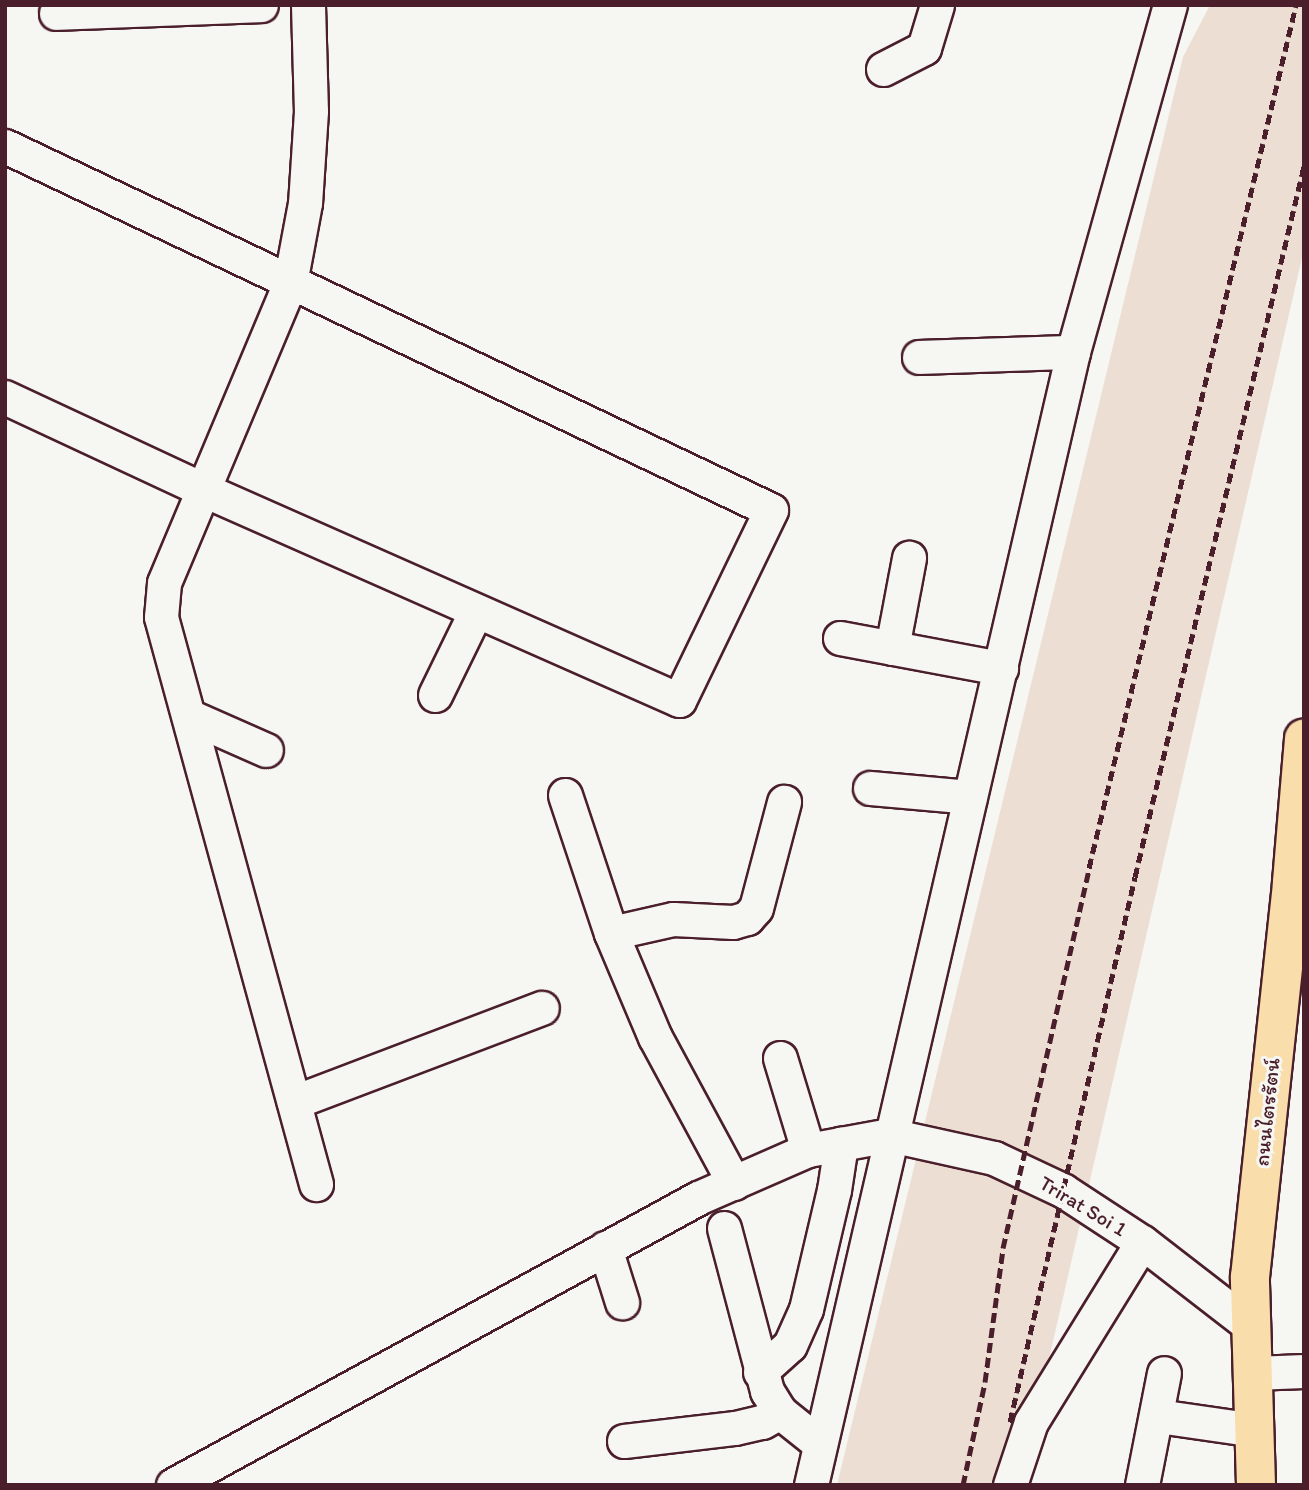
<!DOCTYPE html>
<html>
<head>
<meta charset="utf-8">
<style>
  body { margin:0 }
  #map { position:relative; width:1309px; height:1490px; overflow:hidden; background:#f6f6f2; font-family:Itim,"Playpen Sans Thai",sans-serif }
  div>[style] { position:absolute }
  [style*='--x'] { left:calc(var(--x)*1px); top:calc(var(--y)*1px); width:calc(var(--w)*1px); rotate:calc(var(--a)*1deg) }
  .built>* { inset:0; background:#edded3 }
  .roads { filter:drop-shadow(2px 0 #4a1f2b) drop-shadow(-2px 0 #4a1f2b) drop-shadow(0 2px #4a1f2b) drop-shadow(0 -2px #4a1f2b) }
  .minor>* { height:33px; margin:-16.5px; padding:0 16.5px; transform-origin:16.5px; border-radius:16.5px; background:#f6f6f2 }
  .major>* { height:38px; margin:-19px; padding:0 19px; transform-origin:19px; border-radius:19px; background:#f9deab }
  .rail>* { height:5px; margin-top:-2.5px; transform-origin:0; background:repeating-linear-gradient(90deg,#4a1f2b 0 10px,transparent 0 15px) }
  span { translate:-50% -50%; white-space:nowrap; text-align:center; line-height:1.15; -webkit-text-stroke:6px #f6f6f2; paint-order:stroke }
  .street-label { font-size:21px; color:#4a1f2b }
  .frame { position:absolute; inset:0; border:7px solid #4a1f2b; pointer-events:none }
</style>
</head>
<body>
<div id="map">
  <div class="built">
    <div style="clip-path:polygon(1210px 5px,1304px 5px,1304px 249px,1020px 1485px,837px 1485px,1183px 57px)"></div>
  </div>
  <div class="roads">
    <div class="minor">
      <div style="--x:308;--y:5;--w:106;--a:88.4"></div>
      <div style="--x:311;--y:111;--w:92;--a:93.7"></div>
      <div style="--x:305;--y:203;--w:81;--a:100.6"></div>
      <div style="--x:290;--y:283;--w:325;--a:112.8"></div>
      <div style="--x:164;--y:583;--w:34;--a:95"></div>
      <div style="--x:161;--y:617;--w:588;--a:74.71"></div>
      <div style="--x:56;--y:13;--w:205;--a:-2.2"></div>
      <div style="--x:883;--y:69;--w:46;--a:-27.1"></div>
      <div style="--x:924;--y:48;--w:45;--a:-73.2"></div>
      <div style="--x:5;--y:146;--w:848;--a:25.42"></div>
      <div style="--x:771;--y:510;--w:211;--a:115.8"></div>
      <div style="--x:679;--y:700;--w:519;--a:-156.15"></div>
      <div style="--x:204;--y:490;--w:220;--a:-155"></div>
      <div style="--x:919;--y:357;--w:154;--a:-1.9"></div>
      <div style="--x:840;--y:638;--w:164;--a:10.6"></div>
      <div style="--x:892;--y:648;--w:92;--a:-79.3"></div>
      <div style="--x:435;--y:695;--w:93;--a:-64"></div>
      <div style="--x:189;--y:716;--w:84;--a:23.8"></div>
      <div style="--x:870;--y:788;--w:100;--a:5.1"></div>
      <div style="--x:565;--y:795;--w:145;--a:71.6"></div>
      <div style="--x:611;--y:933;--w:113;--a:67.1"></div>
      <div style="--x:655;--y:1037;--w:166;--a:61.6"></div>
      <div style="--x:611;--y:933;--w:64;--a:-12.7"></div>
      <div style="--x:673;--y:919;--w:60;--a:2.9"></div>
      <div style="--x:733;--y:922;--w:15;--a:-16"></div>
      <div style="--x:747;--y:918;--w:13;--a:-48"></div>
      <div style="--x:756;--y:908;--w:110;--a:-75.2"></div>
      <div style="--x:780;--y:1058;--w:96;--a:73.1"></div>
      <div style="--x:294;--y:1102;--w:265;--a:-20.8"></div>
      <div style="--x:724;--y:1228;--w:169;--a:75.2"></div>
      <div style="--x:767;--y:1391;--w:25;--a:58"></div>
      <div style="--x:780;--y:1412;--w:51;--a:38.7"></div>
      <div style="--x:605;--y:1248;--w:57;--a:72.5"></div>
      <div style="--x:760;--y:1372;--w:40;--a:-42"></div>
      <div style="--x:790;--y:1345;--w:39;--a:-66"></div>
      <div style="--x:806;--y:1309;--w:122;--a:-76.8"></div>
      <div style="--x:834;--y:1190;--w:47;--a:-81.3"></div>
      <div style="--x:1253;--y:1373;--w:51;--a:-2.2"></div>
      <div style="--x:1158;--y:1416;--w:98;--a:8.2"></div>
      <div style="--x:624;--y:1441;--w:112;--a:-6.7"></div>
      <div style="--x:735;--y:1428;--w:28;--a:-13"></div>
      <div style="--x:762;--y:1422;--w:21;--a:-29"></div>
      <div style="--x:173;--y:1485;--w:598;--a:-28.66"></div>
      <div style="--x:698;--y:1198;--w:120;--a:-23.6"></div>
      <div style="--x:808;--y:1150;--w:83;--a:-10.4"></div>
      <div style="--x:890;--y:1135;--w:107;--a:12.5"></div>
      <div style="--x:994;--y:1158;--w:77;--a:25.2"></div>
      <div style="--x:1064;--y:1191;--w:93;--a:33.2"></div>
      <div style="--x:1142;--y:1242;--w:139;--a:37.7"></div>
      <div style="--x:811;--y:1485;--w:1163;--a:-76.98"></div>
      <div style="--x:1073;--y:352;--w:360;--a:-74.4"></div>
      <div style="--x:1010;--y:1485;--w:66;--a:-71.6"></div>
      <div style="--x:1031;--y:1422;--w:211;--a:-58.3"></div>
      <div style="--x:1142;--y:1485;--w:114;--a:-78.9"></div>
    </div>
    <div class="major">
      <div style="--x:1256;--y:1485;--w:208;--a:-91.7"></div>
      <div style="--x:1250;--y:1277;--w:397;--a:-83.9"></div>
      <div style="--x:1292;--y:882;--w:144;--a:-85.2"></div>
    </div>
  </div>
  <div class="rail">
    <div style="--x:1010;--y:1422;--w:559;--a:-77.08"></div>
    <div style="--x:1135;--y:877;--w:731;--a:-76.63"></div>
    <div style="--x:963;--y:1485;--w:105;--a:-77.9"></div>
    <div style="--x:985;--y:1382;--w:135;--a:-82.3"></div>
    <div style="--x:1003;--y:1248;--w:390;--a:-77.2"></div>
    <div style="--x:1089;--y:868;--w:887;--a:-76.51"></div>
  </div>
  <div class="street-label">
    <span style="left:1267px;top:1112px;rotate:-84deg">ถนนไตรรัตน์</span>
    <span style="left:1083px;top:1206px;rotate:31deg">Trirat Soi 1</span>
  </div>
  <div class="frame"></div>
</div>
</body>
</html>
